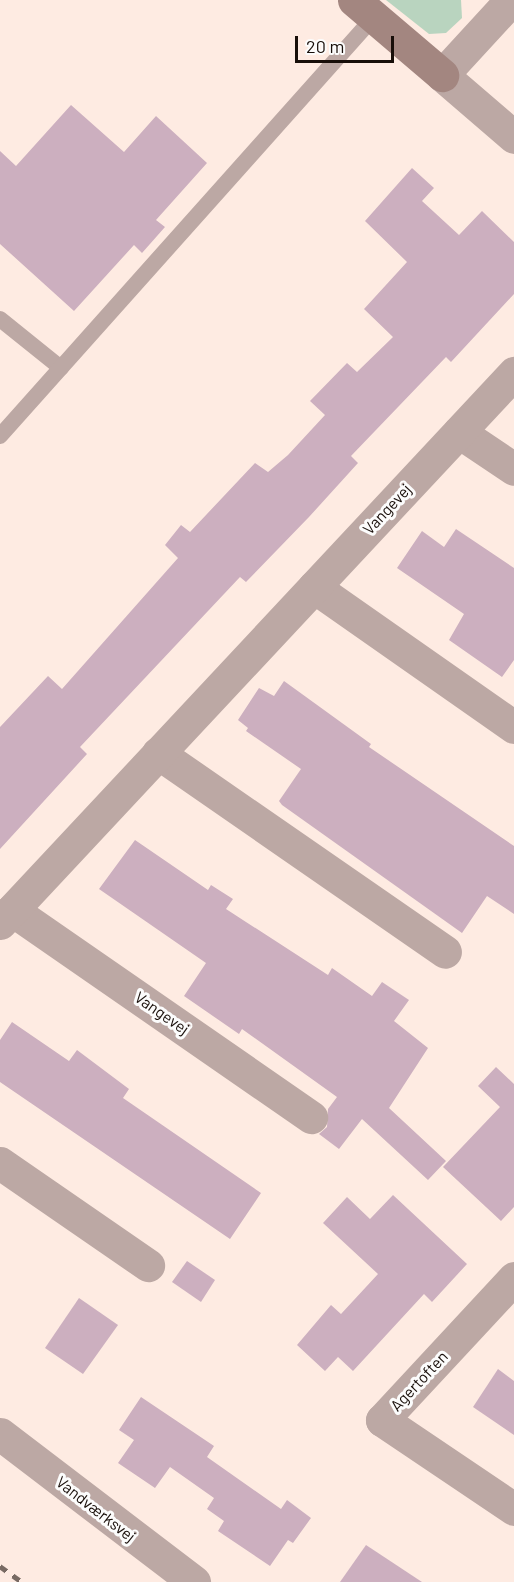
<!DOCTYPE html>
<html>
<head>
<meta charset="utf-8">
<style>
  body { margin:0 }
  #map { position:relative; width:514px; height:1582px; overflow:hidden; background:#feebe2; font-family:Barlow,sans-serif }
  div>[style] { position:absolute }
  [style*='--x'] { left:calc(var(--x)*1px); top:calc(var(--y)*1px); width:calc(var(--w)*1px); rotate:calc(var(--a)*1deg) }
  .green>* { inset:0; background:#b9d4bf }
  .building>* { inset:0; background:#ccafbf }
  .lane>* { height:16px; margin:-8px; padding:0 8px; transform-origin:8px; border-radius:8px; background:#bca8a4 }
  .street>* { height:33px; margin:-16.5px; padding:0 16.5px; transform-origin:16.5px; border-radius:16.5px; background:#bca8a4 }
  .secondary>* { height:33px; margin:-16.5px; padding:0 16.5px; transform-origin:16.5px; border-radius:16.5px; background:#a38680 }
  .rail>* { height:4.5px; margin-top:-2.25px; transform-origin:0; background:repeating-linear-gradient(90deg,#786a63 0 8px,transparent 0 16px) }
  span { translate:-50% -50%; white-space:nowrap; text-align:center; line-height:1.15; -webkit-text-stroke:6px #fcfcfc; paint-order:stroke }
  .street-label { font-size:16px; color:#180e09 }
  .scale { position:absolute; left:295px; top:36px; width:99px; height:27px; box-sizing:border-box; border:3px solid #180e09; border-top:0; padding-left:8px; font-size:18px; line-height:21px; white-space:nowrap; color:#180e09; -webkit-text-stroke:4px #fcfcfc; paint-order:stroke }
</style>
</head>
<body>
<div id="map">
  <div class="green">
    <div style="clip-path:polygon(386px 0,461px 0,462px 18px,446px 33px,429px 34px)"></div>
  </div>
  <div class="building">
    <div style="clip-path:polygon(71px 105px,124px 152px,156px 116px,207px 163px,156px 220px,165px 227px,142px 253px,134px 245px,74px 311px,0 244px,0 151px,16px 166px)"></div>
    <div style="clip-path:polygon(412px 168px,434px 188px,422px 201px,459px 235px,482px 211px,514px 242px,514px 294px,451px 362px,446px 357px,351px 456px,358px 463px,309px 517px,246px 582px,240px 577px,80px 747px,87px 754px,0 849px,0 727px,48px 676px,62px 689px,178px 558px,165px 545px,181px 525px,190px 532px,255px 463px,268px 472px,288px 455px,325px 415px,310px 401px,347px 363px,357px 372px,393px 337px,364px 309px,407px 262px,365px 221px)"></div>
    <div style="clip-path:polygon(456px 529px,514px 568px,514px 660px,502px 677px,449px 640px,464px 614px,397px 568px,422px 531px,444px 547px)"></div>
    <div style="clip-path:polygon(284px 681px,371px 744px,369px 747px,514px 846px,514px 914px,487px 896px,462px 933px,282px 805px,279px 801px,301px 769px,246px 731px,248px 728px,238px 720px,259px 688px,274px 696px)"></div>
    <div style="clip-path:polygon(135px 840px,208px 890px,211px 885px,233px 899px,226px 909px,328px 975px,332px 968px,372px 996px,382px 982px,409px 1000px,394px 1021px,428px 1048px,389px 1108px,446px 1161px,428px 1180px,362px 1119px,339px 1149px,319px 1134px,327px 1127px,328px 1109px,337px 1097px,242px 1029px,239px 1034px,184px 996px,206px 963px,99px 889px)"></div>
    <div style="clip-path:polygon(12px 1022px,69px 1061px,77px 1050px,129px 1089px,123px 1098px,261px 1193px,230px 1239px,0 1082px,0 1040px)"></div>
    <div style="clip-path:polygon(496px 1067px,514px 1084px,514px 1207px,501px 1221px,443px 1167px,500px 1107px,478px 1086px)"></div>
    <div style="clip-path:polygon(393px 1195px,467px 1264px,432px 1302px,424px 1294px,353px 1371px,338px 1357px,325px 1371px,297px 1345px,331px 1305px,341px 1314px,378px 1274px,323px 1223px,347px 1197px,370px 1219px)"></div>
    <div style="clip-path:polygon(187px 1261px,215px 1280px,201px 1302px,172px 1282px)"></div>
    <div style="clip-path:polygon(79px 1298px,118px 1325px,83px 1374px,45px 1348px)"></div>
    <div style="clip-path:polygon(498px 1369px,514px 1381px,514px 1435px,473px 1407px)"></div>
    <div style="clip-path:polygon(141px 1397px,214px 1446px,207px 1457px,281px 1509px,287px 1500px,311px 1518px,293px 1543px,288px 1540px,270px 1566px,218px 1531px,224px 1521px,207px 1509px,214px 1498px,170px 1467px,155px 1488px,118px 1463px,134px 1440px,119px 1430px)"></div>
    <div style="clip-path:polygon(366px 1545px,422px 1582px,340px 1582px)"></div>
  </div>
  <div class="lane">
    <div style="--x:0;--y:319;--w:78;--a:38.8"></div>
    <div style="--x:0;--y:436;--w:562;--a:-48.25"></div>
  </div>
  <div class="street">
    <div style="--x:511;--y:0;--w:102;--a:132.6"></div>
    <div style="--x:442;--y:75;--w:95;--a:40.7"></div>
    <div style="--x:459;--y:432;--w:66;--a:33.9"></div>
    <div style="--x:314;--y:587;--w:244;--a:35"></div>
    <div style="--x:158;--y:753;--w:349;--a:34.7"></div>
    <div style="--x:12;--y:910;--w:364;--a:34.7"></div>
    <div style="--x:0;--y:923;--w:753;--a:-46.94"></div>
    <div style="--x:0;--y:1163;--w:180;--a:34.6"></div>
    <div style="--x:514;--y:1278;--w:194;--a:132.9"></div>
    <div style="--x:382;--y:1420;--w:159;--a:34"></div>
    <div style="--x:0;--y:1434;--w:244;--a:37.3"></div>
  </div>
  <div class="secondary">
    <div style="--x:354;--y:0;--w:116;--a:40.4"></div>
  </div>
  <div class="rail">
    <div style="--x:0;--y:1566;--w:27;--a:36"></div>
  </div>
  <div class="street-label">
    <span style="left:387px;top:509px;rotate:-47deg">Vangevej</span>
    <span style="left:162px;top:1013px;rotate:35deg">Vangevej</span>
    <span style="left:419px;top:1381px;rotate:-47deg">Agertoften</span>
    <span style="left:96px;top:1509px;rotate:38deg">Vandværksvej</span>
  </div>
  <div class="scale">20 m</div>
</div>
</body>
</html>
